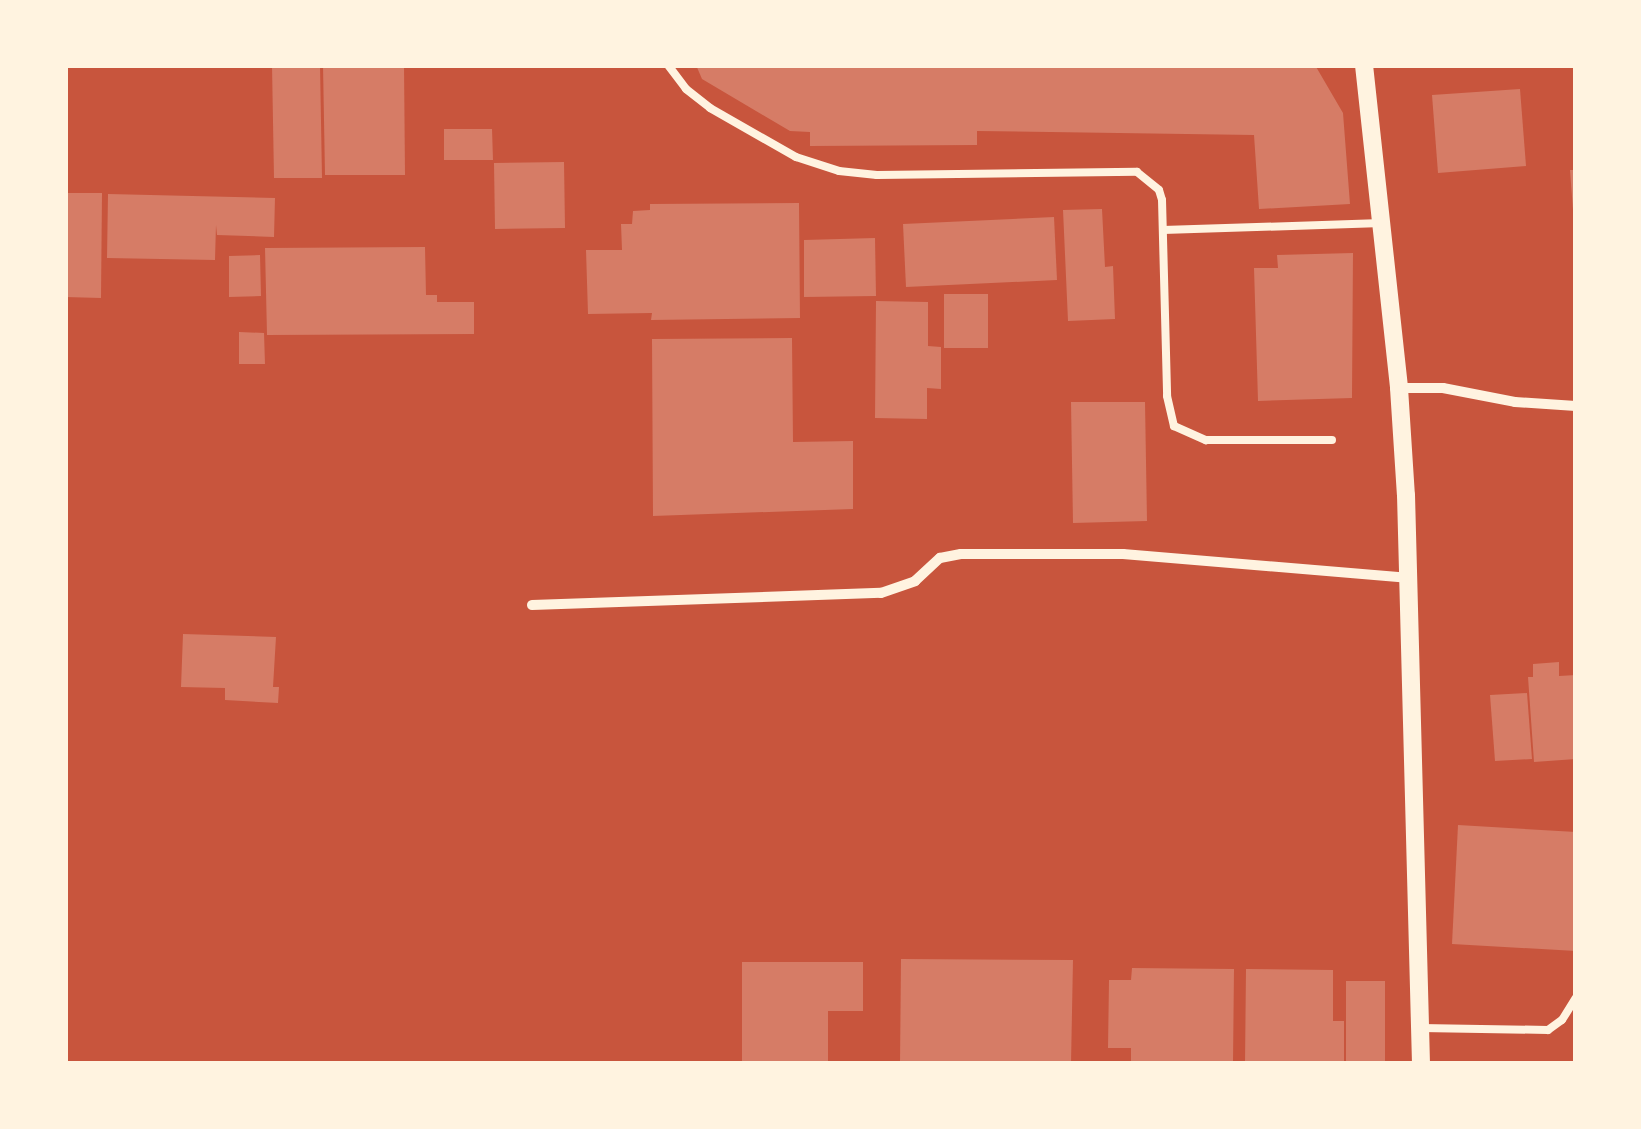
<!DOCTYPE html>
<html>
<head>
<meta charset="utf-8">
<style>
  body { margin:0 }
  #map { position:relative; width:1641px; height:1129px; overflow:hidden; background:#c8553d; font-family:"PT Sans",sans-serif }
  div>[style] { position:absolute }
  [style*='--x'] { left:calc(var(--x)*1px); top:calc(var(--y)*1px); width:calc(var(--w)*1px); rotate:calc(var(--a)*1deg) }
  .building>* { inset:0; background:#d67c66 }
  .service>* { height:8px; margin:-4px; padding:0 4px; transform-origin:4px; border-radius:4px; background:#fff3e0 }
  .minor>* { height:10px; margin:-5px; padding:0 5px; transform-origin:5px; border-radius:5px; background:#fff3e0 }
  .tertiary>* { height:18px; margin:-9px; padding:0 9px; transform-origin:9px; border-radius:9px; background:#fff3e0 }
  span { translate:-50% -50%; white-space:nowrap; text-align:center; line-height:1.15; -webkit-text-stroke:10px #fff3e0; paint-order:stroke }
  .frame { position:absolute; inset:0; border:68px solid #fff3e0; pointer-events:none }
</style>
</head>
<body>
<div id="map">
  <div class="building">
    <div style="clip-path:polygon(272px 65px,320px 65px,322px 178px,274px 178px)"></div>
    <div style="clip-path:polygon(323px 65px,404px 65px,405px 175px,325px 175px)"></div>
    <div style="clip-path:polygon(696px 65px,1315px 65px,1343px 113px,1350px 204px,1259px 209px,1254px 135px,977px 131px,977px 145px,810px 146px,810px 132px,790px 131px,702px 79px)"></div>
    <div style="clip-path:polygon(1520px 89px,1526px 166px,1438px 173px,1432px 95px)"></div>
    <div style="clip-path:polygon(444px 129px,492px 129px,493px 160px,444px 160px)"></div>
    <div style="clip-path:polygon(564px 162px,565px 228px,495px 229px,494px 163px)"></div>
    <div style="clip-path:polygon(1570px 170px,1576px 170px,1576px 210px,1573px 210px)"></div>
    <div style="clip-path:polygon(65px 193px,102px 193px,101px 298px,65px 297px)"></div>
    <div style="clip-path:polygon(108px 194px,275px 198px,274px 237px,217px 235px,216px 225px,215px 260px,107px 258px)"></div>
    <div style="clip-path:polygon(799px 203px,800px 318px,651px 320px,652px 313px,588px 314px,586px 250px,622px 250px,621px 224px,632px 224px,633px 211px,650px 210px,650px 204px)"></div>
    <div style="clip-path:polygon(1102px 209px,1105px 267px,1113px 266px,1115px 319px,1068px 321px,1063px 210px)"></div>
    <div style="clip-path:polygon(1054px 217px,1057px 280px,906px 287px,903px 224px)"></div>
    <div style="clip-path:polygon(875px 238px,876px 296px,804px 297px,804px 240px)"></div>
    <div style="clip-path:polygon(425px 247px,426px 295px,437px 295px,437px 302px,474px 302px,474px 334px,267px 335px,265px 248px)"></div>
    <div style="clip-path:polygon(1353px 253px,1352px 398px,1258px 401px,1254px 268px,1278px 268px,1277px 255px)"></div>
    <div style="clip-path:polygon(260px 255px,261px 296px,229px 297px,229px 256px)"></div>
    <div style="clip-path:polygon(944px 294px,988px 294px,988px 348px,944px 348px)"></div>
    <div style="clip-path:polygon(876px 301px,928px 302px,928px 346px,941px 347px,941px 389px,927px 388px,927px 419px,875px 418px)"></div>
    <div style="clip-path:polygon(239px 332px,264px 333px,265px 364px,239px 364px)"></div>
    <div style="clip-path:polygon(792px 338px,793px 442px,853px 441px,853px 509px,653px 516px,652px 339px)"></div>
    <div style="clip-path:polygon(1071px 402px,1145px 402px,1147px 521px,1073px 523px)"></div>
    <div style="clip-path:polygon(183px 634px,276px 637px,273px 687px,279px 687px,278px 703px,225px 700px,225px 688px,181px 687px)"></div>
    <div style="clip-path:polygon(1559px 662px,1559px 676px,1576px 675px,1576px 759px,1534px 762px,1528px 677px,1533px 677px,1533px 664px)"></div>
    <div style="clip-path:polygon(1527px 693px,1532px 759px,1495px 761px,1490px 695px)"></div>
    <div style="clip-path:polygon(1458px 825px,1576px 832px,1576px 951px,1452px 944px)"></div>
    <div style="clip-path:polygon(901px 959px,1073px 960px,1071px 1064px,900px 1064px)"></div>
    <div style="clip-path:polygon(742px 962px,863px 962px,863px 1011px,828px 1011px,828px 1064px,742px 1064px)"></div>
    <div style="clip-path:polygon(1132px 968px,1234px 969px,1233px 1064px,1131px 1064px,1131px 1048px,1108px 1048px,1109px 980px,1131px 980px)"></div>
    <div style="clip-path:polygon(1246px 969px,1333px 970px,1333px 1021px,1344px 1021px,1344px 1064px,1245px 1064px)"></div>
    <div style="clip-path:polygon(1346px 981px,1385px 981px,1385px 1064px,1346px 1064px)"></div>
  </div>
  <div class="service">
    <div style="--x:668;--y:65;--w:30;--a:53"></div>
    <div style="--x:686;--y:89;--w:31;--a:38"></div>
    <div style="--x:710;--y:108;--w:99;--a:29.7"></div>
    <div style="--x:796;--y:157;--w:45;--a:18"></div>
    <div style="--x:839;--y:171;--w:38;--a:6"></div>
    <div style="--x:877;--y:175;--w:260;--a:-0.7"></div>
    <div style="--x:1137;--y:172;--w:28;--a:39"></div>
    <div style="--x:1159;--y:190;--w:10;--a:73"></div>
    <div style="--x:1162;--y:200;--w:196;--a:88.5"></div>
    <div style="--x:1167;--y:396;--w:31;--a:77"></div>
    <div style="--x:1174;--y:426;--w:35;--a:24"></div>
    <div style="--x:1206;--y:440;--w:126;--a:0"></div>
    <div style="--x:1163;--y:230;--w:219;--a:-1.8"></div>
    <div style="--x:1421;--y:1028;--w:127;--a:0.9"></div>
    <div style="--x:1548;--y:1030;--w:17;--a:-36"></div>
    <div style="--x:1562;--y:1020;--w:26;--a:-58"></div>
  </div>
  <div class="minor">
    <div style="--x:1399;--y:388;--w:44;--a:0"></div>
    <div style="--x:1443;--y:388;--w:73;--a:11"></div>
    <div style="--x:1515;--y:402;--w:61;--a:3.8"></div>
    <div style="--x:532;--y:605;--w:349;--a:-2"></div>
    <div style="--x:881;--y:593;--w:36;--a:-19"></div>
    <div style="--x:915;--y:581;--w:34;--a:-43"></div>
    <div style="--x:940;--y:558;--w:21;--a:-11"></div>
    <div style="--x:961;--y:554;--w:162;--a:0"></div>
    <div style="--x:1123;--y:554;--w:288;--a:4.8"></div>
  </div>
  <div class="tertiary">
    <div style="--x:1364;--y:65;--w:325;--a:83.8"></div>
    <div style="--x:1399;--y:388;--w:107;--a:86.3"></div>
    <div style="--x:1406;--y:495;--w:569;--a:88.49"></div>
  </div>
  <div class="frame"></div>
</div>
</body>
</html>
